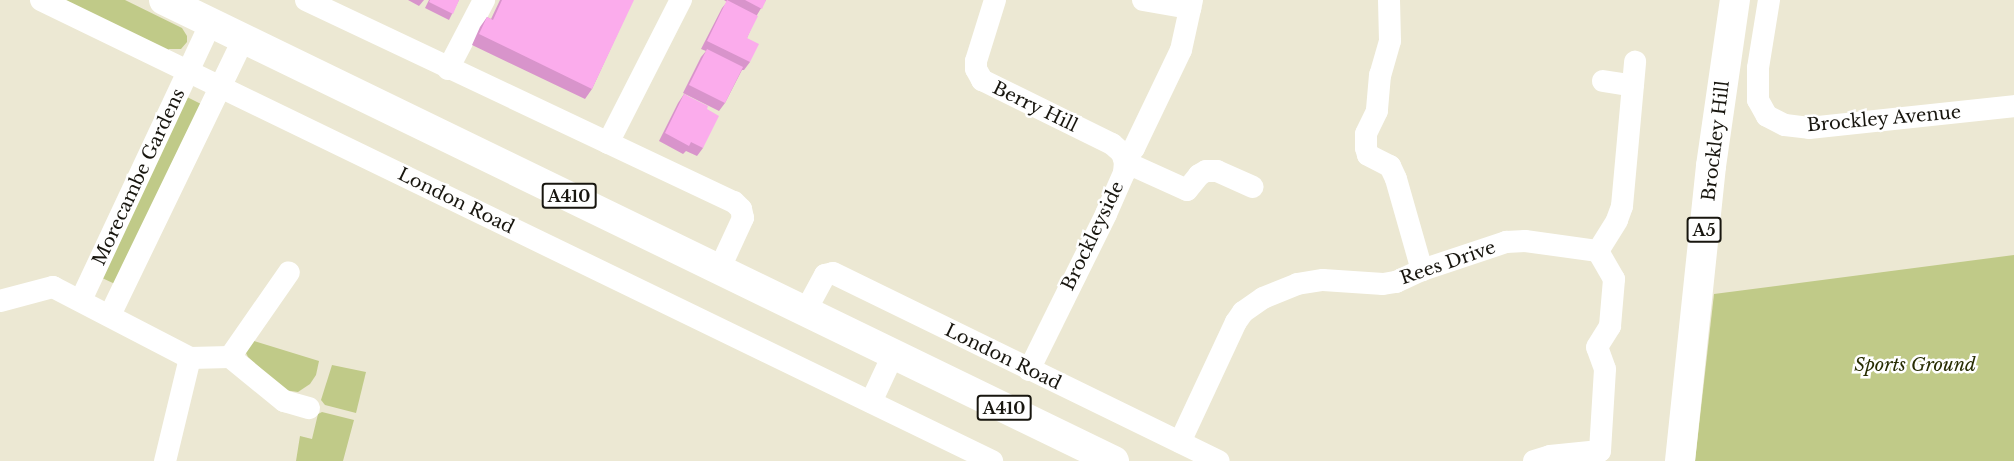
<!DOCTYPE html>
<html>
<head>
<meta charset="utf-8">
<style>
  body { margin:0 }
  #map { position:relative; width:2014px; height:461px; overflow:hidden; background:#ece8d3; font-family:"Libre Baskerville",serif }
  div>[style] { position:absolute }
  [style*='--x'] { left:calc(var(--x)*1px); top:calc(var(--y)*1px); width:calc(var(--w)*1px); rotate:calc(var(--a)*1deg) }
  .green>* { inset:0; background:#c0ca88 }
  .minor>* { height:22px; margin:-11px; padding:0 11px; transform-origin:11px; border-radius:11px; background:#fff }
  .major>* { height:30px; margin:-15px; padding:0 15px; transform-origin:15px; border-radius:15px; background:#fff }
  .wall>* { inset:0; background:#d894cb }
  .building>* { inset:0; background:#fbacec }
  span { translate:-50% -50%; white-space:nowrap; text-align:center; line-height:1.15; -webkit-text-stroke:5px #fff; paint-order:stroke }
  .shield-label span { padding:2px 4px; background:#fff; border:2px solid; border-radius:4px; -webkit-text-stroke-width:0 }
  .shield-label { font-size:16px; color:#18160f; font-weight:700 }
  .street-label { font-size:18px; color:#18160f }
  .park-label { font-size:18px; color:#282d03; font-style:italic }
</style>
</head>
<body>
<div id="map">
  <div class="green">
    <div style="clip-path:polygon(56px 0,125px 0,182px 28px,187px 36px,187px 42px,181px 49px,169px 49px,166px 54px)"></div>
    <div style="clip-path:polygon(187px 97px,201px 104px,115px 284px,100px 277px)"></div>
    <div style="clip-path:polygon(2014px 255px,2014px 461px,1695px 461px,1714px 294px)"></div>
    <div style="clip-path:polygon(251px 340px,319px 361px,316px 375px,310px 384px,298px 392px,284px 390px,248px 357px,245px 351px)"></div>
    <div style="clip-path:polygon(332px 365px,366px 372px,356px 413px,325px 405px,321px 400px)"></div>
    <div style="clip-path:polygon(322px 412px,354px 420px,343px 461px,296px 461px,300px 436px,312px 439px,318px 414px)"></div>
  </div>
  <div class="minor">
    <div style="--x:41;--y:0;--w:1057;--a:25.86"></div>
    <div style="--x:306;--y:0;--w:473;--a:25.3"></div>
    <div style="--x:734;--y:202;--w:10;--a:45"></div>
    <div style="--x:741;--y:209;--w:9;--a:77"></div>
    <div style="--x:743;--y:218;--w:57;--a:114.8"></div>
    <div style="--x:995;--y:0;--w:64;--a:107.3"></div>
    <div style="--x:976;--y:61;--w:8;--a:90"></div>
    <div style="--x:976;--y:69;--w:13;--a:61"></div>
    <div style="--x:982;--y:80;--w:145;--a:26.2"></div>
    <div style="--x:1112;--y:144;--w:13;--a:42"></div>
    <div style="--x:1122;--y:153;--w:9;--a:72"></div>
    <div style="--x:1143;--y:0;--w:48;--a:9.7"></div>
    <div style="--x:1389;--y:0;--w:41;--a:88.6"></div>
    <div style="--x:1390;--y:41;--w:35;--a:106"></div>
    <div style="--x:1380;--y:75;--w:36;--a:95"></div>
    <div style="--x:1377;--y:111;--w:25;--a:116"></div>
    <div style="--x:1366;--y:134;--w:14;--a:90"></div>
    <div style="--x:1366;--y:148;--w:7;--a:74"></div>
    <div style="--x:1368;--y:155;--w:25;--a:27"></div>
    <div style="--x:1390;--y:166;--w:14;--a:65"></div>
    <div style="--x:1396;--y:179;--w:95;--a:74.1"></div>
    <div style="--x:1769;--y:0;--w:69;--a:99.2"></div>
    <div style="--x:1758;--y:68;--w:32;--a:90"></div>
    <div style="--x:1758;--y:100;--w:18;--a:61"></div>
    <div style="--x:1767;--y:116;--w:20;--a:27"></div>
    <div style="--x:1785;--y:125;--w:24;--a:7"></div>
    <div style="--x:1809;--y:128;--w:206;--a:-6.1"></div>
    <div style="--x:448;--y:69;--w:78;--a:-62.4"></div>
    <div style="--x:1603;--y:81;--w:30;--a:9"></div>
    <div style="--x:608;--y:143;--w:161;--a:-63"></div>
    <div style="--x:1124;--y:158;--w:14;--a:-45"></div>
    <div style="--x:1134;--y:148;--w:109;--a:-64.4"></div>
    <div style="--x:1181;--y:50;--w:51;--a:-77.6"></div>
    <div style="--x:81;--y:300;--w:306;--a:-64.9"></div>
    <div style="--x:0;--y:301;--w:55;--a:-14.8"></div>
    <div style="--x:53;--y:287;--w:154;--a:27.4"></div>
    <div style="--x:190;--y:358;--w:106;--a:103.6"></div>
    <div style="--x:805;--y:312;--w:42;--a:-61.6"></div>
    <div style="--x:825;--y:275;--w:8;--a:-14"></div>
    <div style="--x:833;--y:273;--w:429;--a:26"></div>
    <div style="--x:110;--y:315;--w:308;--a:-64.2"></div>
    <div style="--x:230;--y:357;--w:103;--a:-55.2"></div>
    <div style="--x:190;--y:358;--w:40;--a:-1.4"></div>
    <div style="--x:230;--y:357;--w:70;--a:39.2"></div>
    <div style="--x:284;--y:401;--w:26;--a:16"></div>
    <div style="--x:1029;--y:370;--w:174;--a:-63.7"></div>
    <div style="--x:1106;--y:214;--w:45;--a:-66.3"></div>
    <div style="--x:1124;--y:173;--w:11;--a:-85"></div>
    <div style="--x:1125;--y:162;--w:68;--a:24.3"></div>
    <div style="--x:1187;--y:190;--w:19;--a:-51"></div>
    <div style="--x:1199;--y:175;--w:8;--a:-30"></div>
    <div style="--x:1206;--y:171;--w:11;--a:0"></div>
    <div style="--x:1217;--y:171;--w:39;--a:24"></div>
    <div style="--x:871;--y:402;--w:52;--a:-64.9"></div>
    <div style="--x:1180;--y:442;--w:132;--a:-65"></div>
    <div style="--x:1236;--y:322;--w:12;--a:-55"></div>
    <div style="--x:1243;--y:312;--w:24;--a:-35"></div>
    <div style="--x:1263;--y:298;--w:37;--a:-22"></div>
    <div style="--x:1297;--y:284;--w:26;--a:-9"></div>
    <div style="--x:1323;--y:280;--w:60;--a:3.8"></div>
    <div style="--x:1383;--y:284;--w:13;--a:-9"></div>
    <div style="--x:1396;--y:282;--w:29;--a:-25"></div>
    <div style="--x:1422;--y:270;--w:89;--a:-18.4"></div>
    <div style="--x:1506;--y:242;--w:19;--a:-3"></div>
    <div style="--x:1525;--y:241;--w:74;--a:7.8"></div>
    <div style="--x:1598;--y:251;--w:36;--a:-58"></div>
    <div style="--x:1617;--y:220;--w:15;--a:-70"></div>
    <div style="--x:1622;--y:206;--w:145;--a:-84.8"></div>
    <div style="--x:1534;--y:461;--w:17;--a:-17"></div>
    <div style="--x:1550;--y:456;--w:50;--a:-5.7"></div>
    <div style="--x:1600;--y:451;--w:82;--a:-86.5"></div>
    <div style="--x:1605;--y:369;--w:23;--a:-110"></div>
    <div style="--x:1597;--y:347;--w:25;--a:-58"></div>
    <div style="--x:1610;--y:326;--w:47;--a:-85.1"></div>
    <div style="--x:1614;--y:279;--w:32;--a:-120"></div>
  </div>
  <div class="major">
    <div style="--x:164;--y:0;--w:1056;--a:25.89"></div>
    <div style="--x:1680;--y:461;--w:297;--a:-84"></div>
    <div style="--x:1711;--y:166;--w:168;--a:-81.8"></div>
  </div>
  <div class="wall">
    <div style="clip-path:polygon(408px 0,424px 0,419px 6px)"></div>
    <div style="clip-path:polygon(429px 0,459px 0,449px 20px,425px 8px)"></div>
    <div style="clip-path:polygon(500px 0,633px 0,592px 89px,585px 99px,472px 45px,480px 27px,487px 17px,491px 19px)"></div>
    <div style="clip-path:polygon(724px 0,766px 0,757px 15px,747px 38px,750px 62px,744px 70px,742px 70px,725px 103px,719px 111px,683px 93px,701px 57px,706px 51px,701px 49px,722px 8px,727px 2px)"></div>
    <div style="clip-path:polygon(684px 94px,707px 109px,703px 148px,697px 156px,686px 151px,683px 154px,659px 141px,678px 103px)"></div>
  </div>
  <div class="building">
    <div style="clip-path:polygon(430px 0,459px 0,453px 14px,429px 2px)"></div>
    <div style="clip-path:polygon(502px 0,634px 0,592px 89px,479px 34px,487px 17px,493px 20px)"></div>
    <div style="clip-path:polygon(727px 0,758px 16px,747px 38px,759px 44px,750px 62px,707px 41px)"></div>
    <div style="clip-path:polygon(745px 0,766px 0,762px 9px)"></div>
    <div style="clip-path:polygon(707px 49px,743px 67px,725px 103px,689px 85px)"></div>
    <div style="clip-path:polygon(684px 94px,708px 106px,707px 109px,719px 116px,703px 148px,691px 142px,689px 146px,665px 133px)"></div>
  </div>
  <div class="shield-label">
    <span style="left:569px;top:196px">A410</span>
    <span style="left:1704px;top:230px">A5</span>
    <span style="left:1004px;top:408px">A410</span>
  </div>
  <div class="street-label">
    <span style="left:1035px;top:107px;rotate:26deg">Berry Hill</span>
    <span style="left:1884px;top:119px;rotate:-5deg">Brockley Avenue</span>
    <span style="left:1716px;top:141px;rotate:-83deg">Brockley Hill</span>
    <span style="left:139px;top:177px;rotate:-65deg">Morecambe Gardens</span>
    <span style="left:456px;top:201px;rotate:26deg">London Road</span>
    <span style="left:1093px;top:236px;rotate:-64deg">Brockleyside</span>
    <span style="left:1448px;top:263px;rotate:-19deg">Rees Drive</span>
    <span style="left:1003px;top:357px;rotate:26deg">London Road</span>
  </div>
  <div class="park-label">
    <span style="left:1915px;top:365px">Sports Ground</span>
  </div>
</div>
</body>
</html>
